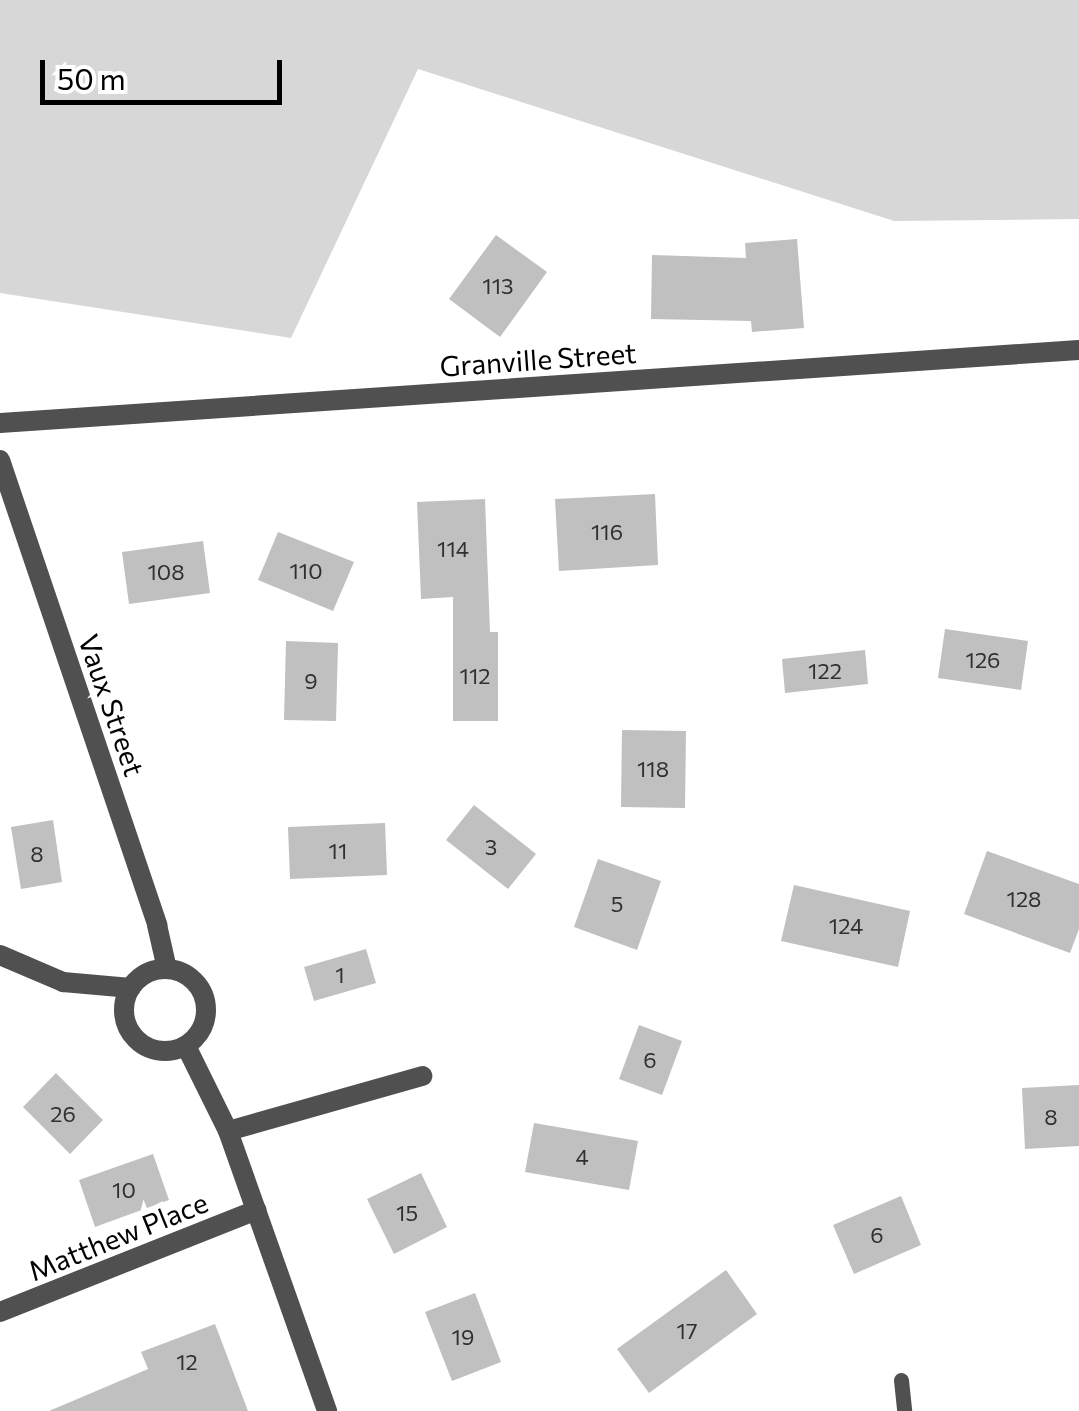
<!DOCTYPE html>
<html>
<head>
<meta charset="utf-8">
<style>
  body { margin:0 }
  #map { position:relative; width:1079px; height:1411px; overflow:hidden; background:#fff; font-family:Commissioner,sans-serif }
  div>[style] { position:absolute }
  [style*='--x'] { left:calc(var(--x)*1px); top:calc(var(--y)*1px); width:calc(var(--w)*1px); rotate:calc(var(--a)*1deg) }
  .green>* { inset:0; background:#d7d7d7 }
  .building>* { inset:0; background:#c0c0c0 }
  .service>* { height:15px; margin:-7.5px; padding:0 7.5px; transform-origin:7.5px; border-radius:7.5px; background:#505050 }
  .minor>* { height:20px; margin:-10px; padding:0 10px; transform-origin:10px; border-radius:10px; background:#505050 }
  .minor>.ring { margin:-10px; padding:0; box-sizing:content-box; background:none; border:20px solid #505050; border-radius:50% }
  span { translate:-50% -50%; white-space:nowrap; text-align:center; line-height:1.15; -webkit-text-stroke:10px #fff; paint-order:stroke }
  .number-label { font-size:22px; color:#303030 }
  .number-label span { -webkit-text-stroke-width:0 }
  .street-label { font-size:28px; color:#000 }
  .scale { position:absolute; left:40px; top:60px; width:242px; height:45px; box-sizing:border-box; border:5px solid #000; border-top:0; padding-left:12px; font-size:30px; line-height:35px; white-space:nowrap; color:#000; -webkit-text-stroke:8px #fff; paint-order:stroke }
</style>
</head>
<body>
<div id="map">
  <div class="green">
    <div style="clip-path:polygon(0 0,1079px 0,1079px 219px,894px 221px,418px 69px,291px 338px,0 293px)"></div>
  </div>
  <div class="building">
    <div style="clip-path:polygon(496px 235px,547px 272px,500px 337px,449px 299px)"></div>
    <div style="clip-path:polygon(797px 239px,804px 328px,752px 332px,751px 321px,651px 319px,652px 255px,746px 258px,745px 243px)"></div>
    <div style="clip-path:polygon(655px 494px,658px 565px,559px 571px,555px 499px)"></div>
    <div style="clip-path:polygon(485px 499px,490px 632px,498px 632px,498px 721px,453px 721px,453px 597px,421px 599px,417px 502px)"></div>
    <div style="clip-path:polygon(278px 532px,354px 562px,333px 611px,258px 580px)"></div>
    <div style="clip-path:polygon(203px 541px,210px 593px,129px 604px,122px 552px)"></div>
    <div style="clip-path:polygon(945px 629px,1028px 641px,1021px 690px,938px 678px)"></div>
    <div style="clip-path:polygon(286px 641px,338px 643px,336px 721px,284px 720px)"></div>
    <div style="clip-path:polygon(865px 650px,868px 684px,785px 693px,782px 659px)"></div>
    <div style="clip-path:polygon(622px 730px,686px 731px,685px 808px,621px 807px)"></div>
    <div style="clip-path:polygon(474px 805px,536px 854px,508px 889px,446px 840px)"></div>
    <div style="clip-path:polygon(53px 820px,62px 882px,21px 889px,11px 827px)"></div>
    <div style="clip-path:polygon(385px 823px,387px 875px,290px 879px,288px 827px)"></div>
    <div style="clip-path:polygon(987px 851px,1079px 884px,1079px 929px,1070px 953px,964px 914px)"></div>
    <div style="clip-path:polygon(598px 859px,661px 881px,637px 950px,574px 927px)"></div>
    <div style="clip-path:polygon(794px 885px,910px 911px,898px 967px,781px 941px)"></div>
    <div style="clip-path:polygon(366px 949px,376px 983px,314px 1001px,304px 967px)"></div>
    <div style="clip-path:polygon(639px 1025px,682px 1041px,662px 1095px,619px 1079px)"></div>
    <div style="clip-path:polygon(56px 1073px,103px 1120px,70px 1154px,23px 1107px)"></div>
    <div style="clip-path:polygon(1079px 1085px,1079px 1146px,1025px 1149px,1022px 1088px)"></div>
    <div style="clip-path:polygon(534px 1123px,638px 1141px,629px 1190px,525px 1172px)"></div>
    <div style="clip-path:polygon(153px 1154px,169px 1200px,95px 1227px,79px 1180px)"></div>
    <div style="clip-path:polygon(421px 1173px,447px 1227px,394px 1254px,367px 1199px)"></div>
    <div style="clip-path:polygon(901px 1196px,921px 1245px,854px 1274px,833px 1225px)"></div>
    <div style="clip-path:polygon(726px 1270px,757px 1314px,649px 1393px,617px 1349px)"></div>
    <div style="clip-path:polygon(475px 1293px,501px 1362px,452px 1381px,425px 1312px)"></div>
    <div style="clip-path:polygon(215px 1324px,248px 1411px,49px 1411px,148px 1369px,141px 1352px)"></div>
  </div>
  <div class="service">
    <div style="--x:901;--y:1380;--w:31;--a:84"></div>
  </div>
  <div class="minor">
    <div style="--x:0;--y:423;--w:1081;--a:-3.87"></div>
    <div style="--x:0;--y:460;--w:491;--a:71.3"></div>
    <div style="--x:157;--y:925;--w:45;--a:77.2"></div>
    <div style="--x:0;--y:955;--w:69;--a:23.2"></div>
    <div style="--x:63;--y:982;--w:68;--a:5"></div>
    <div class="ring" style="left:124px;top:969px;width:62px;height:62px"></div>
    <div style="--x:186;--y:1046;--w:95;--a:63.7"></div>
    <div style="--x:228;--y:1131;--w:297;--a:70.5"></div>
    <div style="--x:228;--y:1131;--w:202;--a:-15.8"></div>
    <div style="--x:0;--y:1312;--w:276;--a:-21.7"></div>
  </div>
  <div class="number-label">
    <span style="left:498px;top:286px">113</span>
    <span style="left:607px;top:532px">116</span>
    <span style="left:453px;top:549px">114</span>
    <span style="left:306px;top:571px">110</span>
    <span style="left:166px;top:572px">108</span>
    <span style="left:983px;top:660px">126</span>
    <span style="left:825px;top:671px">122</span>
    <span style="left:475px;top:676px">112</span>
    <span style="left:311px;top:681px">9</span>
    <span style="left:653px;top:769px">118</span>
    <span style="left:491px;top:847px">3</span>
    <span style="left:338px;top:851px">11</span>
    <span style="left:37px;top:854px">8</span>
    <span style="left:1024px;top:899px">128</span>
    <span style="left:617px;top:904px">5</span>
    <span style="left:846px;top:926px">124</span>
    <span style="left:340px;top:975px">1</span>
    <span style="left:650px;top:1060px">6</span>
    <span style="left:63px;top:1114px">26</span>
    <span style="left:1051px;top:1117px">8</span>
    <span style="left:582px;top:1157px">4</span>
    <span style="left:124px;top:1190px">10</span>
    <span style="left:407px;top:1213px">15</span>
    <span style="left:877px;top:1235px">6</span>
    <span style="left:687px;top:1331px">17</span>
    <span style="left:463px;top:1337px">19</span>
    <span style="left:187px;top:1362px">12</span>
  </div>
  <div class="street-label">
    <span style="left:538px;top:359px;rotate:-4deg">Granville Street</span>
    <span style="left:112px;top:705px;rotate:71deg">Vaux Street</span>
    <span style="left:118px;top:1236px;rotate:-22deg">Matthew Place</span>
  </div>
  <div class="scale">50 m</div>
</div>
</body>
</html>
